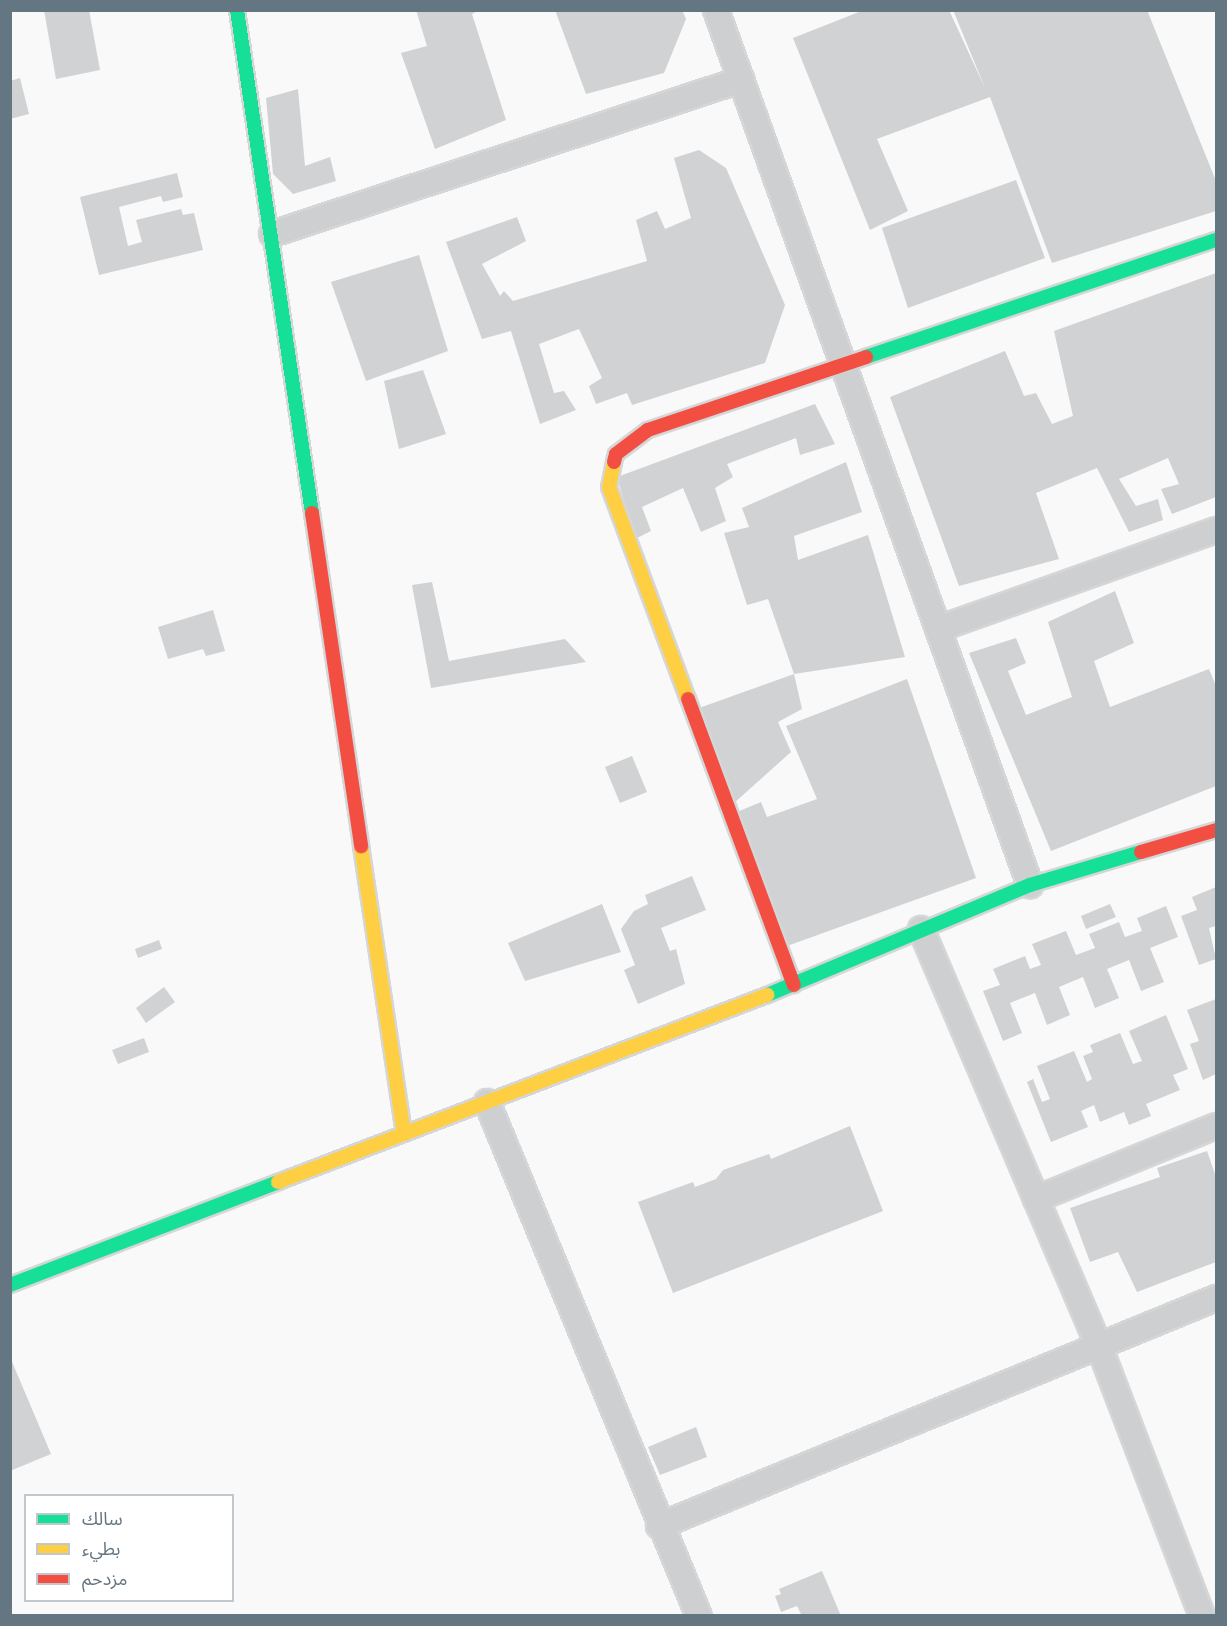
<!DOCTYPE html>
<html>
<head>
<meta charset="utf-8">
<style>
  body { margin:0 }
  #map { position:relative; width:1227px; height:1626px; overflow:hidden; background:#f9f9f9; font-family:"Alegreya Sans","Noto Sans Arabic",sans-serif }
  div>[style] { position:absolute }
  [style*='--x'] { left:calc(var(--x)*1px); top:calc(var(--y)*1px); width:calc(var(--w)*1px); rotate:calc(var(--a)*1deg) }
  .building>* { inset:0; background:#d0d2d3 }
  .roads { filter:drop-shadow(2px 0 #d5d6d7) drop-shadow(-2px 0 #d5d6d7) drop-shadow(0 2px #d5d6d7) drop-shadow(0 -2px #d5d6d7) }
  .street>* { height:24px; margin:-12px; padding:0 12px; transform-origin:12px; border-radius:12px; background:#cecfd0 }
  .fast>* { height:14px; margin:-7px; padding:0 7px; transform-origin:7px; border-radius:7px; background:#16e098 }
  .slow>* { height:14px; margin:-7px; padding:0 7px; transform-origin:7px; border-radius:7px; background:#ffcf43 }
  .jam>* { height:14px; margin:-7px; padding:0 7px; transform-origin:7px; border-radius:7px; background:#f24e42 }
  span { translate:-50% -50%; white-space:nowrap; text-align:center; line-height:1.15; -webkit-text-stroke:6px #fff; paint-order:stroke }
  .frame { position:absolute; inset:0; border:12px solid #657683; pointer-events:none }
  .legend { position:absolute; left:24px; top:1494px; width:210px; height:108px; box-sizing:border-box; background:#fff; border:2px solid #c1c8cd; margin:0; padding:8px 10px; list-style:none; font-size:18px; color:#657683 }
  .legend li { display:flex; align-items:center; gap:12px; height:30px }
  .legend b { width:30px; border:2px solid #c1c8cd }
</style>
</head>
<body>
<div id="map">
  <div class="building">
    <div style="clip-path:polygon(44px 10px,89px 10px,100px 70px,56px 79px)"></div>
    <div style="clip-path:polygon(416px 10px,479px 10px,472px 14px,506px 120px,435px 149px,401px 53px,427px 46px)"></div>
    <div style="clip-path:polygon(555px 10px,682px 10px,686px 19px,664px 73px,586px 94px)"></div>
    <div style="clip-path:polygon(864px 10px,949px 10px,985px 88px,953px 10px,1147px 10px,1216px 181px,1216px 211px,1052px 263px,990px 97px,877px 139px,908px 211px,870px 230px,793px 38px)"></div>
    <div style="clip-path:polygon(20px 78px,29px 114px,10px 119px,10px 81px)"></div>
    <div style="clip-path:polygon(298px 89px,305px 166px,330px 157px,336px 181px,293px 194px,273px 174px,266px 98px)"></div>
    <div style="clip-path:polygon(699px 150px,726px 168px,785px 305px,765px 363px,632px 405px,627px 393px,596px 404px,589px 386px,602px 378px,579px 329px,539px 344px,554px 393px,564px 391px,576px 410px,540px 424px,511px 331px,482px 339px,446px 242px,517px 217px,526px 241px,482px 264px,500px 296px,504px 291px,513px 301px,647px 261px,636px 220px,657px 211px,665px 229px,691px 218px,674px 158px)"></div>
    <div style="clip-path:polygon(177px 173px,183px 197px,163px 202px,161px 196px,119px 207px,128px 246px,142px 242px,136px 220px,181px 209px,183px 215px,194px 213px,203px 250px,99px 275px,80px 197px)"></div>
    <div style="clip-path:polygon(1016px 180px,1045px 258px,908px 308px,882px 228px)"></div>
    <div style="clip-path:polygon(419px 255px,448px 351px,366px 381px,331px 282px)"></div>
    <div style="clip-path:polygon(1216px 273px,1216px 497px,1172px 514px,1161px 489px,1179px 484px,1168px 458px,1119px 479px,1136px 506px,1158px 499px,1163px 520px,1129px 532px,1097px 468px,1036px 493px,1059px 559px,959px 586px,890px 397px,1005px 351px,1024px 396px,1036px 393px,1052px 424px,1073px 416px,1054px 331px)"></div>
    <div style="clip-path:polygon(423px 370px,446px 434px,399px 449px,384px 381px)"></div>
    <div style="clip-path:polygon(815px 404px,835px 444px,800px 455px,796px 438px,727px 464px,733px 477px,715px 488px,726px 521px,701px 532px,683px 488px,642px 507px,651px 531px,635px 539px,617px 477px)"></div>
    <div style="clip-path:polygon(846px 462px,862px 512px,794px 536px,798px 560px,868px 535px,905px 657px,794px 674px,768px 599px,747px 605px,724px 533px,749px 527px,742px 508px)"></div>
    <div style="clip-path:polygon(432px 582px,449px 661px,565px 639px,586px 662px,431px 688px,412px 585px)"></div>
    <div style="clip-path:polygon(1115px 591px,1134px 643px,1094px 661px,1110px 707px,1209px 669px,1216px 686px,1216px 786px,1051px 851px,969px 653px,1016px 638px,1026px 663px,1008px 671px,1026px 715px,1072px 697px,1048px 622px)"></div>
    <div style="clip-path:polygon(213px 610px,225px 651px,206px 656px,203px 649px,168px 659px,158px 627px)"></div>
    <div style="clip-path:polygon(794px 674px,802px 709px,778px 722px,791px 752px,734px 803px,699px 708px)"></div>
    <div style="clip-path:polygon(907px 679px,976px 878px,787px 946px,737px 812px,761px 802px,767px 817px,817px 799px,786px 726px)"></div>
    <div style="clip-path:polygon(632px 756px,647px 792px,620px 803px,605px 767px)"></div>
    <div style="clip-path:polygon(692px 876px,706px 910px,661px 928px,670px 951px,676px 949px,685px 984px,638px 1004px,624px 970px,635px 965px,621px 929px,634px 911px,648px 904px,645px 895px)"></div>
    <div style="clip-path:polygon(1216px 887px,1216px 926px,1209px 928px,1216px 959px,1199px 965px,1181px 916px,1197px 910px,1192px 897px)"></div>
    <div style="clip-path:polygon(602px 904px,621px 952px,525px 981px,508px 943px)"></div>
    <div style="clip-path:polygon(1110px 904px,1116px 917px,1086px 929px,1081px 916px)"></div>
    <div style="clip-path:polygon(1166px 906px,1178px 937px,1150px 948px,1164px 982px,1141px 991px,1129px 960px,1107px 969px,1119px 998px,1095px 1008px,1083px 977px,1059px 987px,1070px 1015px,1047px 1025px,1035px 993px,1010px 1003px,1022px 1033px,1003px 1041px,983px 991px,1000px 985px,993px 969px,1025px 956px,1030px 969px,1041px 965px,1032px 944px,1066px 931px,1076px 955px,1095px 948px,1089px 934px,1119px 922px,1125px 937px,1142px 931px,1137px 918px)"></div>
    <div style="clip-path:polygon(159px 940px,162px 949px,138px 958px,135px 949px)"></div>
    <div style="clip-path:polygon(164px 987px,175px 1002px,146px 1023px,136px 1008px)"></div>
    <div style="clip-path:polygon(1216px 999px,1216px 1074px,1203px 1080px,1190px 1044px,1199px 1041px,1187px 1010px)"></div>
    <div style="clip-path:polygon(1166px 1015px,1188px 1069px,1173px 1075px,1180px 1090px,1146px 1104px,1151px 1116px,1129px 1125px,1124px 1112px,1100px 1122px,1094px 1105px,1081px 1111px,1088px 1127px,1051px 1142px,1027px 1082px,1033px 1079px,1042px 1102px,1050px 1099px,1037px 1066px,1074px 1051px,1087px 1082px,1092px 1079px,1083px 1056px,1093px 1052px,1090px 1045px,1120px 1033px,1133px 1064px,1142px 1061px,1129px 1031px)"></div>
    <div style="clip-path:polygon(144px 1038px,149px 1052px,118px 1064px,112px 1050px)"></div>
    <div style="clip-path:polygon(850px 1126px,883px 1211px,673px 1293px,638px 1202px,693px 1182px,695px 1187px,716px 1179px,723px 1170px,769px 1154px,771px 1159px)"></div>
    <div style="clip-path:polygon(1207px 1151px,1216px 1177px,1216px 1262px,1137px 1292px,1118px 1252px,1090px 1262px,1070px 1208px,1160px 1177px,1157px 1168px)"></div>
    <div style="clip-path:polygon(10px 1357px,51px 1454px,10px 1471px)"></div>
    <div style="clip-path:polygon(696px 1427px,707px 1457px,660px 1475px,648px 1447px)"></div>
    <div style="clip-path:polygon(822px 1571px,841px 1616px,802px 1616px,797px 1606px,781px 1612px,775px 1596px,781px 1594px,779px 1589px)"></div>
  </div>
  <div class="roads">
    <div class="street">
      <div style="--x:716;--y:10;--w:930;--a:70.26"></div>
      <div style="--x:272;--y:234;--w:494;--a:-18.2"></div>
      <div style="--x:938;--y:629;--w:295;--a:-19.6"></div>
      <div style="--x:921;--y:929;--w:453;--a:66.9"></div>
      <div style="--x:1099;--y:1346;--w:289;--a:69.1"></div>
      <div style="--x:487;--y:1102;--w:556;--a:67.59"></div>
      <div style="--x:1036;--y:1199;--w:194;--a:-22.1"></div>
      <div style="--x:659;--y:1526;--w:602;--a:-22.26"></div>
    </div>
    <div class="fast">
      <div style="--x:237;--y:10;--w:509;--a:81.52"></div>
      <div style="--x:866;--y:357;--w:369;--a:-18.5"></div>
      <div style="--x:767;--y:995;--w:285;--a:-22.7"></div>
      <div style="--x:1030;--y:885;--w:116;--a:-16.6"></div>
      <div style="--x:10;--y:1285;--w:287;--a:-21"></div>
    </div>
    <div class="slow">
      <div style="--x:614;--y:462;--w:25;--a:101"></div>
      <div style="--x:609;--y:487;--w:226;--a:69.6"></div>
      <div style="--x:361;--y:846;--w:291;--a:81.5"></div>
      <div style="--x:278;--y:1182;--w:524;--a:-20.93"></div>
    </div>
    <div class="jam">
      <div style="--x:614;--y:462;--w:8;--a:-76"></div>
      <div style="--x:616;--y:454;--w:40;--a:-37"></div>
      <div style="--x:648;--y:430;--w:230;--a:-18.5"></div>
      <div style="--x:312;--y:513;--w:337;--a:81.6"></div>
      <div style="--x:688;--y:699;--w:305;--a:69.7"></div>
      <div style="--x:1141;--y:852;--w:78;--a:-16.3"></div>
    </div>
  </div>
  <div class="frame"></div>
  <ul class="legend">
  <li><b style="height:8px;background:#16e098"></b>سالك</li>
  <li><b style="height:8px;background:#ffcf43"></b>بطيء</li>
  <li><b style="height:8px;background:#f24e42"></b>مزدحم</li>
  </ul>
</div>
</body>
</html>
